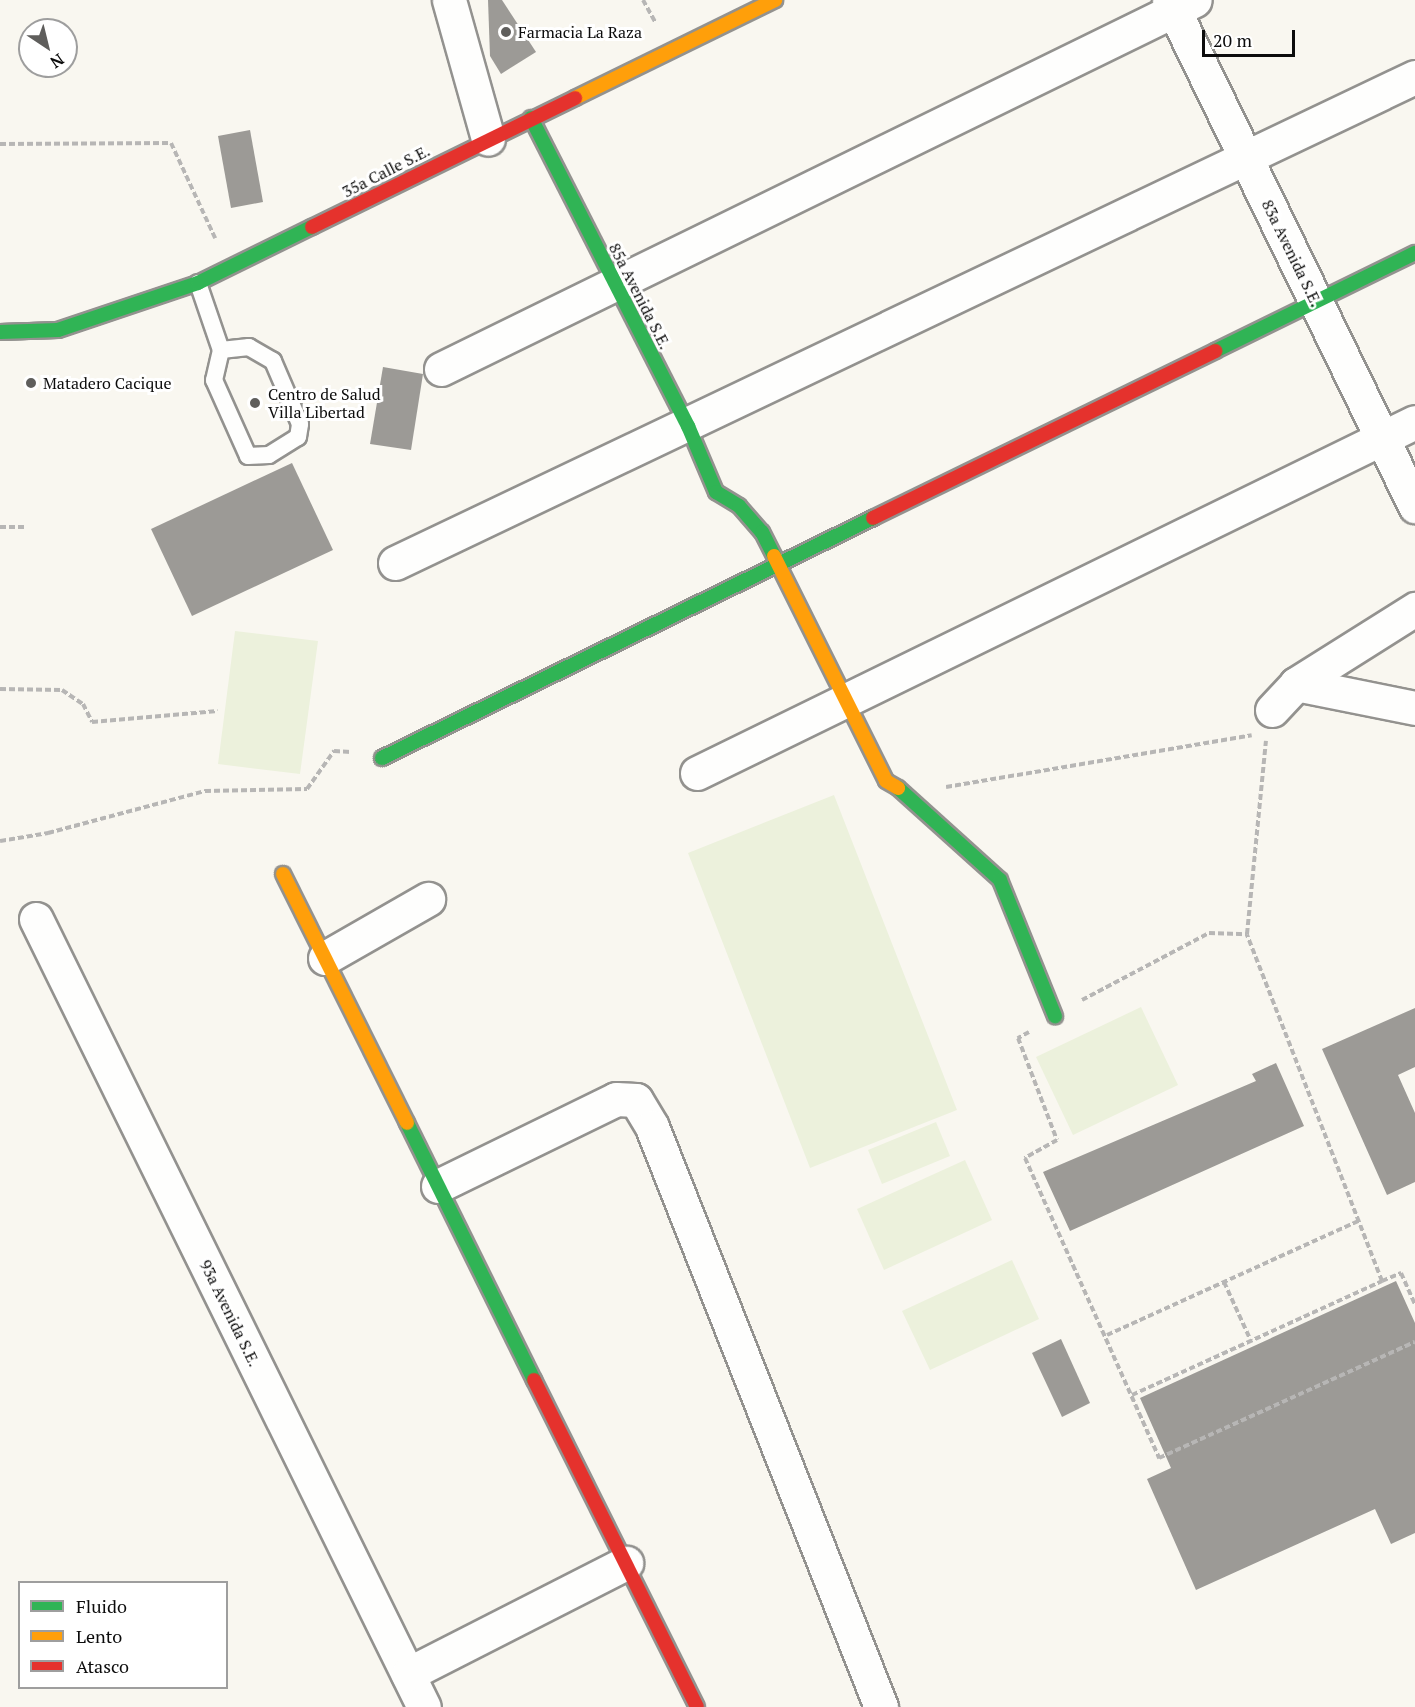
<!DOCTYPE html>
<html>
<head>
<meta charset="utf-8">
<style>
  body { margin:0 }
  #map { position:relative; width:1415px; height:1707px; overflow:hidden; background:#f9f7f0; font-family:"PT Serif",serif }
  div>[style] { position:absolute }
  [style*='--x'] { left:calc(var(--x)*1px); top:calc(var(--y)*1px); width:calc(var(--w)*1px); rotate:calc(var(--a)*1deg) }
  .pitch>* { inset:0; background:#ecf1dc }
  .building>* { inset:0; background:#9c9a96 }
  .path>* { height:4px; margin-top:-2px; transform-origin:0; background:repeating-linear-gradient(90deg,#b7b6b5 0 6px,transparent 0 9px) }
  .roads { filter:drop-shadow(2px 0 #93928f) drop-shadow(-2px 0 #93928f) drop-shadow(0 2px #93928f) drop-shadow(0 -2px #93928f) }
  .lane>* { height:16px; margin:-8px; padding:0 8px; transform-origin:8px; border-radius:8px; background:#fefefd }
  .street>* { height:33px; margin:-16.5px; padding:0 16.5px; transform-origin:16.5px; border-radius:16.5px; background:#fefefd }
  .fast>* { height:14px; margin:-7px; padding:0 7px; transform-origin:7px; border-radius:7px; background:#30b455 }
  .slow>* { height:14px; margin:-7px; padding:0 7px; transform-origin:7px; border-radius:7px; background:#ff9f0a }
  .jam>* { height:14px; margin:-7px; padding:0 7px; transform-origin:7px; border-radius:7px; background:#e5322d }
  .dots>* { width:16px; height:16px; translate:-50% -50%; box-sizing:border-box; border:3px solid #fff; border-radius:50% }
  span { translate:-50% -50%; white-space:nowrap; text-align:center; line-height:1.15; -webkit-text-stroke:6px #fff; paint-order:stroke }
  .poi-label { font-size:16px; color:#0c0c0c }
  .left { translate:0 -50%; text-align:left }
  .street-label { font-size:16px; color:#0c0c0c }
  .legend { position:absolute; left:18px; top:1581px; width:210px; height:108px; box-sizing:border-box; background:#fff; border:2px solid #9e9e9e; margin:0; padding:8px 10px; list-style:none; font-size:18px; color:#0c0c0c }
  .legend li { display:flex; align-items:center; gap:12px; height:30px }
  .legend b { width:30px; border:2px solid #9e9e9e }
  .north { position:absolute; left:18px; top:18px; width:60px; height:60px; box-sizing:border-box; background:#fff; border:2px solid #9e9e9e; border-radius:50%; rotate:145deg; font-size:16px; font-weight:700; line-height:24px; text-align:center; color:#0c0c0c }
  .north::after { content:''; display:block; margin:auto; width:21px; height:27px; background:#5f5e5c; clip-path:polygon(50% 0,100% 100%,50% 72%,0 100%) }
  .scale { position:absolute; left:1202px; top:30px; width:93px; height:27px; box-sizing:border-box; border:3px solid #0c0c0c; border-top:0; padding-left:8px; font-size:18px; line-height:21px; white-space:nowrap; color:#0c0c0c; -webkit-text-stroke:4px #fff; paint-order:stroke }
</style>
</head>
<body>
<div id="map">
  <div class="pitch">
    <div style="clip-path:polygon(235px 631px,318px 641px,300px 774px,218px 764px)"></div>
    <div style="clip-path:polygon(834px 795px,957px 1110px,810px 1168px,688px 853px)"></div>
    <div style="clip-path:polygon(1141px 1007px,1178px 1085px,1073px 1135px,1036px 1057px)"></div>
    <div style="clip-path:polygon(936px 1122px,950px 1156px,882px 1184px,868px 1150px)"></div>
    <div style="clip-path:polygon(965px 1160px,992px 1220px,884px 1270px,857px 1209px)"></div>
    <div style="clip-path:polygon(1012px 1260px,1039px 1319px,930px 1370px,902px 1311px)"></div>
  </div>
  <div class="building">
    <div style="clip-path:polygon(488px 0,502px 0,536px 52px,501px 74px,490px 56px)"></div>
    <div style="clip-path:polygon(250px 130px,263px 202px,231px 208px,218px 136px)"></div>
    <div style="clip-path:polygon(383px 367px,423px 374px,411px 450px,370px 444px)"></div>
    <div style="clip-path:polygon(292px 463px,333px 550px,192px 616px,151px 529px)"></div>
    <div style="clip-path:polygon(1415px 1008px,1415px 1067px,1398px 1075px,1415px 1113px,1415px 1182px,1387px 1195px,1322px 1049px)"></div>
    <div style="clip-path:polygon(1276px 1063px,1304px 1126px,1070px 1231px,1043px 1172px,1256px 1081px,1252px 1074px)"></div>
    <div style="clip-path:polygon(1396px 1281px,1415px 1323px,1415px 1533px,1391px 1544px,1375px 1509px,1196px 1590px,1147px 1479px,1171px 1468px,1140px 1398px)"></div>
    <div style="clip-path:polygon(1061px 1339px,1090px 1403px,1062px 1417px,1032px 1353px)"></div>
  </div>
  <div class="path">
    <div style="--x:643;--y:0;--w:26;--a:61"></div>
    <div style="--x:0;--y:144;--w:171;--a:-0.3"></div>
    <div style="--x:171;--y:143;--w:105;--a:65.1"></div>
    <div style="--x:0;--y:527;--w:27;--a:0"></div>
    <div style="--x:0;--y:689;--w:62;--a:0.9"></div>
    <div style="--x:62;--y:690;--w:25;--a:34"></div>
    <div style="--x:83;--y:704;--w:20;--a:63"></div>
    <div style="--x:92;--y:722;--w:126;--a:-5"></div>
    <div style="--x:946;--y:787;--w:310;--a:-9.6"></div>
    <div style="--x:0;--y:841;--w:49;--a:-9.5"></div>
    <div style="--x:48;--y:833;--w:163;--a:-15"></div>
    <div style="--x:205;--y:791;--w:102;--a:-1.1"></div>
    <div style="--x:307;--y:789;--w:47;--a:-54.6"></div>
    <div style="--x:334;--y:751;--w:17;--a:3"></div>
    <div style="--x:1082;--y:1000;--w:144;--a:-27.8"></div>
    <div style="--x:1209;--y:933;--w:38;--a:2"></div>
    <div style="--x:1247;--y:934;--w:194;--a:-84.4"></div>
    <div style="--x:1029;--y:1032;--w:13;--a:151"></div>
    <div style="--x:1018;--y:1038;--w:109;--a:69.1"></div>
    <div style="--x:1057;--y:1140;--w:37;--a:151"></div>
    <div style="--x:1025;--y:1158;--w:329;--a:65.9"></div>
    <div style="--x:1159;--y:1458;--w:281;--a:-24.4"></div>
    <div style="--x:1382;--y:1281;--w:21;--a:-23"></div>
    <div style="--x:1401;--y:1273;--w:35;--a:66"></div>
    <div style="--x:1224;--y:1282;--w:65;--a:65.4"></div>
    <div style="--x:1107;--y:1335;--w:276;--a:-24.4"></div>
    <div style="--x:1132;--y:1395;--w:275;--a:-24.5"></div>
    <div style="--x:1382;--y:1281;--w:372;--a:-111.3"></div>
  </div>
  <div class="roads">
    <div class="lane">
      <div style="--x:198;--y:283;--w:71;--a:71.1"></div>
      <div style="--x:221;--y:350;--w:31;--a:103"></div>
      <div style="--x:214;--y:380;--w:83;--a:65.9"></div>
      <div style="--x:248;--y:456;--w:21;--a:-3"></div>
      <div style="--x:269;--y:455;--w:34;--a:-32"></div>
      <div style="--x:298;--y:437;--w:13;--a:-81"></div>
      <div style="--x:300;--y:424;--w:69;--a:-113.2"></div>
      <div style="--x:273;--y:361;--w:28;--a:-150"></div>
      <div style="--x:249;--y:347;--w:28;--a:174"></div>
    </div>
    <div class="street">
      <div style="--x:449;--y:0;--w:144;--a:74.3"></div>
      <div style="--x:1169;--y:0;--w:563;--a:64.07"></div>
      <div style="--x:441;--y:369;--w:839;--a:-26.08"></div>
      <div style="--x:395;--y:563;--w:1130;--a:-25.48"></div>
      <div style="--x:1296;--y:684;--w:121;--a:11.4"></div>
      <div style="--x:1272;--y:710;--w:35;--a:-47"></div>
      <div style="--x:1296;--y:684;--w:141;--a:-32.2"></div>
      <div style="--x:697;--y:773;--w:799;--a:-26.05"></div>
      <div style="--x:36;--y:919;--w:878;--a:63.79"></div>
      <div style="--x:325;--y:958;--w:119;--a:-29.8"></div>
      <div style="--x:438;--y:1186;--w:198;--a:-26"></div>
      <div style="--x:616;--y:1099;--w:20;--a:3"></div>
      <div style="--x:636;--y:1100;--w:31;--a:59"></div>
      <div style="--x:652;--y:1127;--w:624;--a:68.45"></div>
      <div style="--x:408;--y:1674;--w:245;--a:-27"></div>
    </div>
    <div class="fast">
      <div style="--x:531;--y:118;--w:346;--a:63"></div>
      <div style="--x:688;--y:426;--w:72;--a:67"></div>
      <div style="--x:716;--y:492;--w:27;--a:31"></div>
      <div style="--x:739;--y:506;--w:35;--a:49"></div>
      <div style="--x:762;--y:532;--w:27;--a:63"></div>
      <div style="--x:0;--y:332;--w:58;--a:-2"></div>
      <div style="--x:58;--y:330;--w:148;--a:-18.6"></div>
      <div style="--x:198;--y:283;--w:127;--a:-26.2"></div>
      <div style="--x:1215;--y:351;--w:223;--a:-26.1"></div>
      <div style="--x:382;--y:758;--w:547;--a:-26.05"></div>
      <div style="--x:898;--y:788;--w:137;--a:42"></div>
      <div style="--x:1000;--y:880;--w:147;--a:68"></div>
      <div style="--x:407;--y:1123;--w:287;--a:63.7"></div>
    </div>
    <div class="slow">
      <div style="--x:575;--y:98;--w:223;--a:-26.1"></div>
      <div style="--x:774;--y:556;--w:251;--a:63.5"></div>
      <div style="--x:886;--y:781;--w:14;--a:30"></div>
      <div style="--x:283;--y:874;--w:278;--a:63.5"></div>
    </div>
    <div class="jam">
      <div style="--x:312;--y:227;--w:293;--a:-26.1"></div>
      <div style="--x:873;--y:518;--w:381;--a:-26"></div>
      <div style="--x:534;--y:1380;--w:365;--a:63.5"></div>
    </div>
  </div>
  <div class="dots">
    <div style="left:506px;top:32px;background:#5f5e5c"></div>
    <div style="left:31px;top:383px;background:#5f5e5c"></div>
    <div style="left:255px;top:403px;background:#5f5e5c"></div>
  </div>
  <div class="poi-label">
    <span class="left" style="left:518px;top:32px">Farmacia La Raza</span>
    <span class="left" style="left:43px;top:383px">Matadero Cacique</span>
    <span class="left" style="left:268px;top:403px">Centro de Salud<br>Villa Libertad</span>
  </div>
  <div class="street-label">
    <span style="left:386px;top:171px;rotate:-27deg">35a Calle S.E.</span>
    <span style="left:1292px;top:253px;rotate:64deg">83a Avenida S.E.</span>
    <span style="left:640px;top:296px;rotate:63deg">85a Avenida S.E.</span>
    <span style="left:230px;top:1313px;rotate:64deg">93a Avenida S.E.</span>
  </div>
  <ul class="legend">
  <li><b style="height:8px;background:#30b455"></b>Fluido</li>
  <li><b style="height:8px;background:#ff9f0a"></b>Lento</li>
  <li><b style="height:8px;background:#e5322d"></b>Atasco</li>
  </ul>
  <div class="north">N</div>
  <div class="scale">20 m</div>
</div>
</body>
</html>
